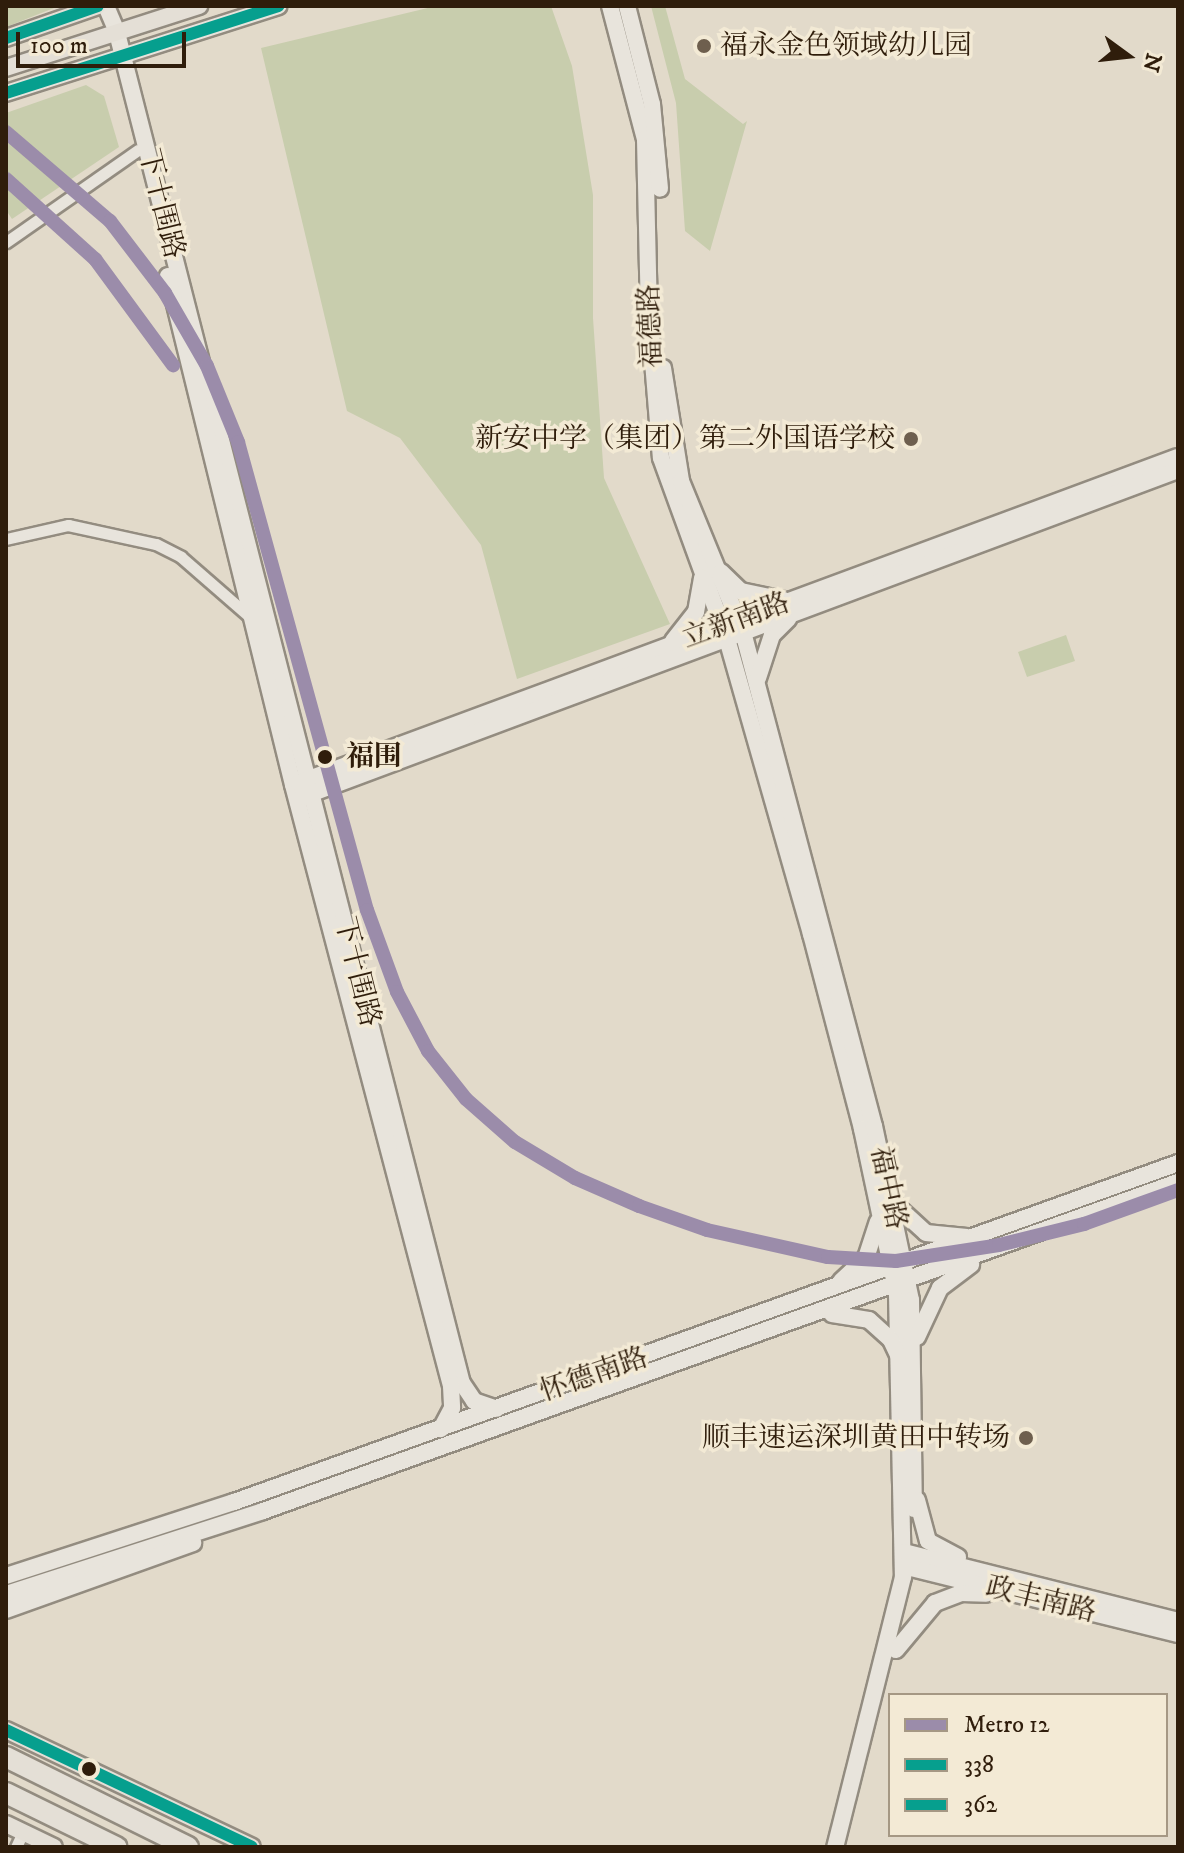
<!DOCTYPE html>
<html>
<head>
<meta charset="utf-8">
<style>
  body { margin:0 }
  #map { position:relative; width:1184px; height:1853px; overflow:hidden; background:#e2daca; font-family:"IM FELL DW Pica","Noto Serif SC",serif }
  div>[style] { position:absolute }
  [style*='--x'] { left:calc(var(--x)*1px); top:calc(var(--y)*1px); width:calc(var(--w)*1px); rotate:calc(var(--a)*1deg) }
  .green>* { inset:0; background:#c8cdad }
  .roads { filter:drop-shadow(2px 0 #938c80) drop-shadow(-2px 0 #938c80) drop-shadow(0 2px #938c80) drop-shadow(0 -2px #938c80) }
  .street>* { height:11px; margin:-5.5px; padding:0 5.5px; transform-origin:5.5px; border-radius:5.5px; background:#e8e4dc }
  .secondary>* { height:16px; margin:-8px; padding:0 8px; transform-origin:8px; border-radius:8px; background:#e8e4dc }
  .primary>* { height:16px; margin:-8px; padding:0 8px; transform-origin:8px; border-radius:8px; background:#e4dfd6 }
  .highway>* { height:20px; margin:-10px; padding:0 10px; transform-origin:10px; border-radius:10px; background:#e4dfd6 }
  .bus-1>* { height:12px; margin:-6px; padding:0 6px; transform-origin:6px; border-radius:6px; background:#069f8e }
  .bus-2>* { height:12px; margin:-6px; padding:0 6px; transform-origin:6px; border-radius:6px; background:#069f8e }
  .metro-1>* { height:14px; margin:-7px; padding:0 7px; transform-origin:7px; border-radius:7px; background:#9b8caa }
  .dots>* { width:22px; height:22px; translate:-50% -50%; box-sizing:border-box; border:4px solid #f3ead5; border-radius:50% }
  span { translate:-50% -50%; white-space:nowrap; text-align:center; line-height:1.15; -webkit-text-stroke:7px #f3ead5; paint-order:stroke }
  .poi-label { font-size:28px; color:#2f1d0b }
  .left { translate:0 -50%; text-align:left }
  .right { translate:-100% -50%; text-align:right }
  .street-label { font-size:28px; color:#2f1d0b }
  .stop-label { font-size:28px; color:#2f1d0b; font-weight:700 }
  .frame { position:absolute; inset:0; border:8px solid #2f1d0b; pointer-events:none }
  .legend { position:absolute; left:888px; top:1693px; width:280px; height:144px; box-sizing:border-box; background:#f3ead5; border:2px solid #a59884; margin:0; padding:10px 14px; list-style:none; font-size:24px; color:#2f1d0b }
  .legend li { display:flex; align-items:center; gap:16px; height:40px }
  .legend b { width:40px; border:2px solid #a59884 }
  .north { position:absolute; left:1088px; top:16px; width:80px; height:80px; -webkit-text-stroke:6px #f3ead5; paint-order:stroke; rotate:105deg; font-size:22px; font-weight:700; line-height:32px; text-align:center; color:#2f1d0b }
  .north::after { content:''; display:block; margin:auto; width:28px; height:36px; background:#2f1d0b; clip-path:polygon(50% 0,100% 100%,50% 72%,0 100%) }
  .scale { position:absolute; left:16px; top:32px; width:170px; height:36px; box-sizing:border-box; border:4px solid #2f1d0b; border-top:0; padding-left:10px; font-size:24px; line-height:28px; white-space:nowrap; color:#2f1d0b; -webkit-text-stroke:6px #f3ead5; paint-order:stroke }
</style>
</head>
<body>
<div id="map">
  <div class="green">
    <div style="clip-path:polygon(6px 6px,59px 6px,6px 27px)"></div>
    <div style="clip-path:polygon(436px 6px,551px 6px,572px 66px,593px 195px,593px 318px,604px 478px,670px 624px,517px 679px,481px 545px,400px 438px,347px 411px,261px 48px)"></div>
    <div style="clip-path:polygon(651px 6px,665px 6px,685px 79px,743px 124px,747px 121px,710px 251px,685px 231px,676px 103px)"></div>
    <div style="clip-path:polygon(86px 85px,104px 96px,119px 147px,12px 219px,6px 210px,6px 113px)"></div>
    <div style="clip-path:polygon(1066px 635px,1075px 661px,1027px 677px,1018px 652px)"></div>
  </div>
  <div class="roads">
    <div class="street">
      <div style="--x:6;--y:242;--w:161;--a:-34.9"></div>
      <div style="--x:6;--y:539;--w:64;--a:-12.7"></div>
      <div style="--x:68;--y:525;--w:90;--a:12.2"></div>
      <div style="--x:156;--y:544;--w:28;--a:27"></div>
      <div style="--x:181;--y:557;--w:91;--a:41"></div>
      <div style="--x:16;--y:1847;--w:17;--a:-65"></div>
    </div>
    <div class="secondary">
      <div style="--x:106;--y:6;--w:25;--a:67"></div>
      <div style="--x:116;--y:29;--w:1398;--a:75.67"></div>
      <div style="--x:462;--y:1383;--w:22;--a:56"></div>
      <div style="--x:474;--y:1401;--w:24;--a:19"></div>
      <div style="--x:610;--y:6;--w:138;--a:75.3"></div>
      <div style="--x:645;--y:139;--w:174;--a:88.7"></div>
      <div style="--x:649;--y:313;--w:145;--a:85.3"></div>
      <div style="--x:661;--y:458;--w:193;--a:70"></div>
      <div style="--x:727;--y:639;--w:307;--a:74.1"></div>
      <div style="--x:811;--y:934;--w:202;--a:75.3"></div>
      <div style="--x:862;--y:1129;--w:169;--a:78"></div>
      <div style="--x:897;--y:1294;--w:283;--a:88.8"></div>
      <div style="--x:903;--y:1577;--w:278;--a:104.1"></div>
      <div style="--x:627;--y:6;--w:101;--a:75.7"></div>
      <div style="--x:652;--y:104;--w:85;--a:84.6"></div>
      <div style="--x:6;--y:93;--w:286;--a:-17.7"></div>
      <div style="--x:168;--y:276;--w:524;--a:76.2"></div>
      <div style="--x:293;--y:785;--w:621;--a:75.27"></div>
      <div style="--x:451;--y:1386;--w:22;--a:87"></div>
      <div style="--x:452;--y:1408;--w:24;--a:118"></div>
      <div style="--x:663;--y:368;--w:114;--a:80.9"></div>
      <div style="--x:681;--y:481;--w:163;--a:67.7"></div>
      <div style="--x:743;--y:632;--w:511;--a:75.15"></div>
      <div style="--x:874;--y:1126;--w:178;--a:78"></div>
      <div style="--x:911;--y:1300;--w:209;--a:89.2"></div>
      <div style="--x:721;--y:572;--w:28;--a:44"></div>
      <div style="--x:741;--y:591;--w:44;--a:11.8"></div>
      <div style="--x:673;--y:641;--w:37;--a:-52"></div>
      <div style="--x:696;--y:612;--w:35;--a:-80"></div>
      <div style="--x:758;--y:678;--w:45;--a:-72"></div>
      <div style="--x:772;--y:635;--w:23;--a:-45"></div>
      <div style="--x:298;--y:783;--w:938;--a:-20.33"></div>
      <div style="--x:302;--y:797;--w:935;--a:-20.47"></div>
      <div style="--x:891;--y:1201;--w:47;--a:42.4"></div>
      <div style="--x:926;--y:1233;--w:41;--a:5.6"></div>
      <div style="--x:841;--y:1281;--w:34;--a:-43"></div>
      <div style="--x:866;--y:1258;--w:38;--a:-72"></div>
      <div style="--x:832;--y:1314;--w:37;--a:9"></div>
      <div style="--x:869;--y:1320;--w:30;--a:42"></div>
      <div style="--x:891;--y:1340;--w:17;--a:65"></div>
      <div style="--x:917;--y:1337;--w:54;--a:-64.9"></div>
      <div style="--x:940;--y:1288;--w:39;--a:-37"></div>
      <div style="--x:917;--y:1500;--w:42;--a:75"></div>
      <div style="--x:928;--y:1541;--w:34;--a:28"></div>
      <div style="--x:904;--y:1552;--w:283;--a:14.1"></div>
      <div style="--x:903;--y:1566;--w:283;--a:13.9"></div>
      <div style="--x:6;--y:1576;--w:240;--a:-18"></div>
      <div style="--x:234;--y:1502;--w:1003;--a:-19.75"></div>
      <div style="--x:6;--y:1594;--w:270;--a:-17.9"></div>
      <div style="--x:263;--y:1511;--w:972;--a:-19.78"></div>
      <div style="--x:6;--y:1610;--w:199;--a:-19.7"></div>
      <div style="--x:896;--y:1650;--w:61;--a:-50.3"></div>
      <div style="--x:935;--y:1603;--w:28;--a:-21"></div>
      <div style="--x:961;--y:1593;--w:25;--a:2"></div>
    </div>
    <div class="primary">
      <div style="--x:6;--y:38;--w:97;--a:-19.2"></div>
      <div style="--x:6;--y:68;--w:203;--a:-17.8"></div>
      <div style="--x:6;--y:1730;--w:272;--a:25.4"></div>
      <div style="--x:6;--y:1824;--w:53;--a:25.6"></div>
    </div>
    <div class="highway">
      <div style="--x:6;--y:1757;--w:203;--a:26.3"></div>
      <div style="--x:6;--y:1793;--w:123;--a:26.1"></div>
    </div>
  </div>
  <div class="bus-1">
    <div style="--x:6;--y:38;--w:97;--a:-19.2"></div>
    <div style="--x:6;--y:93;--w:286;--a:-17.7"></div>
  </div>
  <div class="bus-2">
    <div style="--x:6;--y:1730;--w:272;--a:25.4"></div>
  </div>
  <div class="metro-1">
    <div style="--x:6;--y:132;--w:137;--a:40.6"></div>
    <div style="--x:110;--y:221;--w:91;--a:52.6"></div>
    <div style="--x:165;--y:293;--w:84;--a:60.1"></div>
    <div style="--x:207;--y:366;--w:82;--a:67.8"></div>
    <div style="--x:238;--y:442;--w:485;--a:74.6"></div>
    <div style="--x:367;--y:910;--w:87;--a:69.9"></div>
    <div style="--x:397;--y:992;--w:67;--a:62.3"></div>
    <div style="--x:428;--y:1051;--w:61;--a:51.6"></div>
    <div style="--x:466;--y:1099;--w:65;--a:41.3"></div>
    <div style="--x:515;--y:1142;--w:70;--a:31"></div>
    <div style="--x:575;--y:1178;--w:70;--a:23.6"></div>
    <div style="--x:639;--y:1206;--w:72;--a:19.4"></div>
    <div style="--x:707;--y:1230;--w:124;--a:12.6"></div>
    <div style="--x:828;--y:1257;--w:68;--a:3.4"></div>
    <div style="--x:896;--y:1261;--w:104;--a:-8.8"></div>
    <div style="--x:999;--y:1245;--w:88;--a:-13.9"></div>
    <div style="--x:1084;--y:1224;--w:100;--a:-19.9"></div>
    <div style="--x:6;--y:179;--w:120;--a:42"></div>
    <div style="--x:95;--y:259;--w:132;--a:53.7"></div>
  </div>
  <div class="dots">
    <div style="left:704px;top:46px;background:#6e5f4e"></div>
    <div style="left:911px;top:439px;background:#6e5f4e"></div>
    <div style="left:325px;top:757px;background:#2f1d0b"></div>
    <div style="left:1026px;top:1438px;background:#6e5f4e"></div>
    <div style="left:89px;top:1769px;background:#2f1d0b"></div>
  </div>
  <div class="poi-label">
    <span class="left" style="left:720px;top:46px">福永金色领域幼儿园</span>
    <span class="right" style="left:895px;top:439px">新安中学（集团）第二外国语学校</span>
    <span class="right" style="left:1010px;top:1438px">顺丰速运深圳黄田中转场</span>
  </div>
  <div class="street-label">
    <span style="left:161px;top:204px;rotate:76deg">下十围路</span>
    <span style="left:651px;top:326px;rotate:-92deg">福德路</span>
    <span style="left:736px;top:621px;rotate:-20deg">立新南路</span>
    <span style="left:357px;top:972px;rotate:76deg">下十围路</span>
    <span style="left:888px;top:1188px;rotate:78deg">福中路</span>
    <span style="left:594px;top:1375px;rotate:-19deg">怀德南路</span>
    <span style="left:1041px;top:1600px;rotate:14deg">政丰南路</span>
  </div>
  <div class="stop-label">
    <span class="left" style="left:346px;top:757px">福围</span>
  </div>
  <div class="frame"></div>
  <ul class="legend">
  <li><b style="height:10px;background:#9b8caa"></b>Metro 12</li>
  <li><b style="height:10px;background:#069f8e"></b>338</li>
  <li><b style="height:10px;background:#069f8e"></b>362</li>
  </ul>
  <div class="north">N</div>
  <div class="scale">100 m</div>
</div>
</body>
</html>
